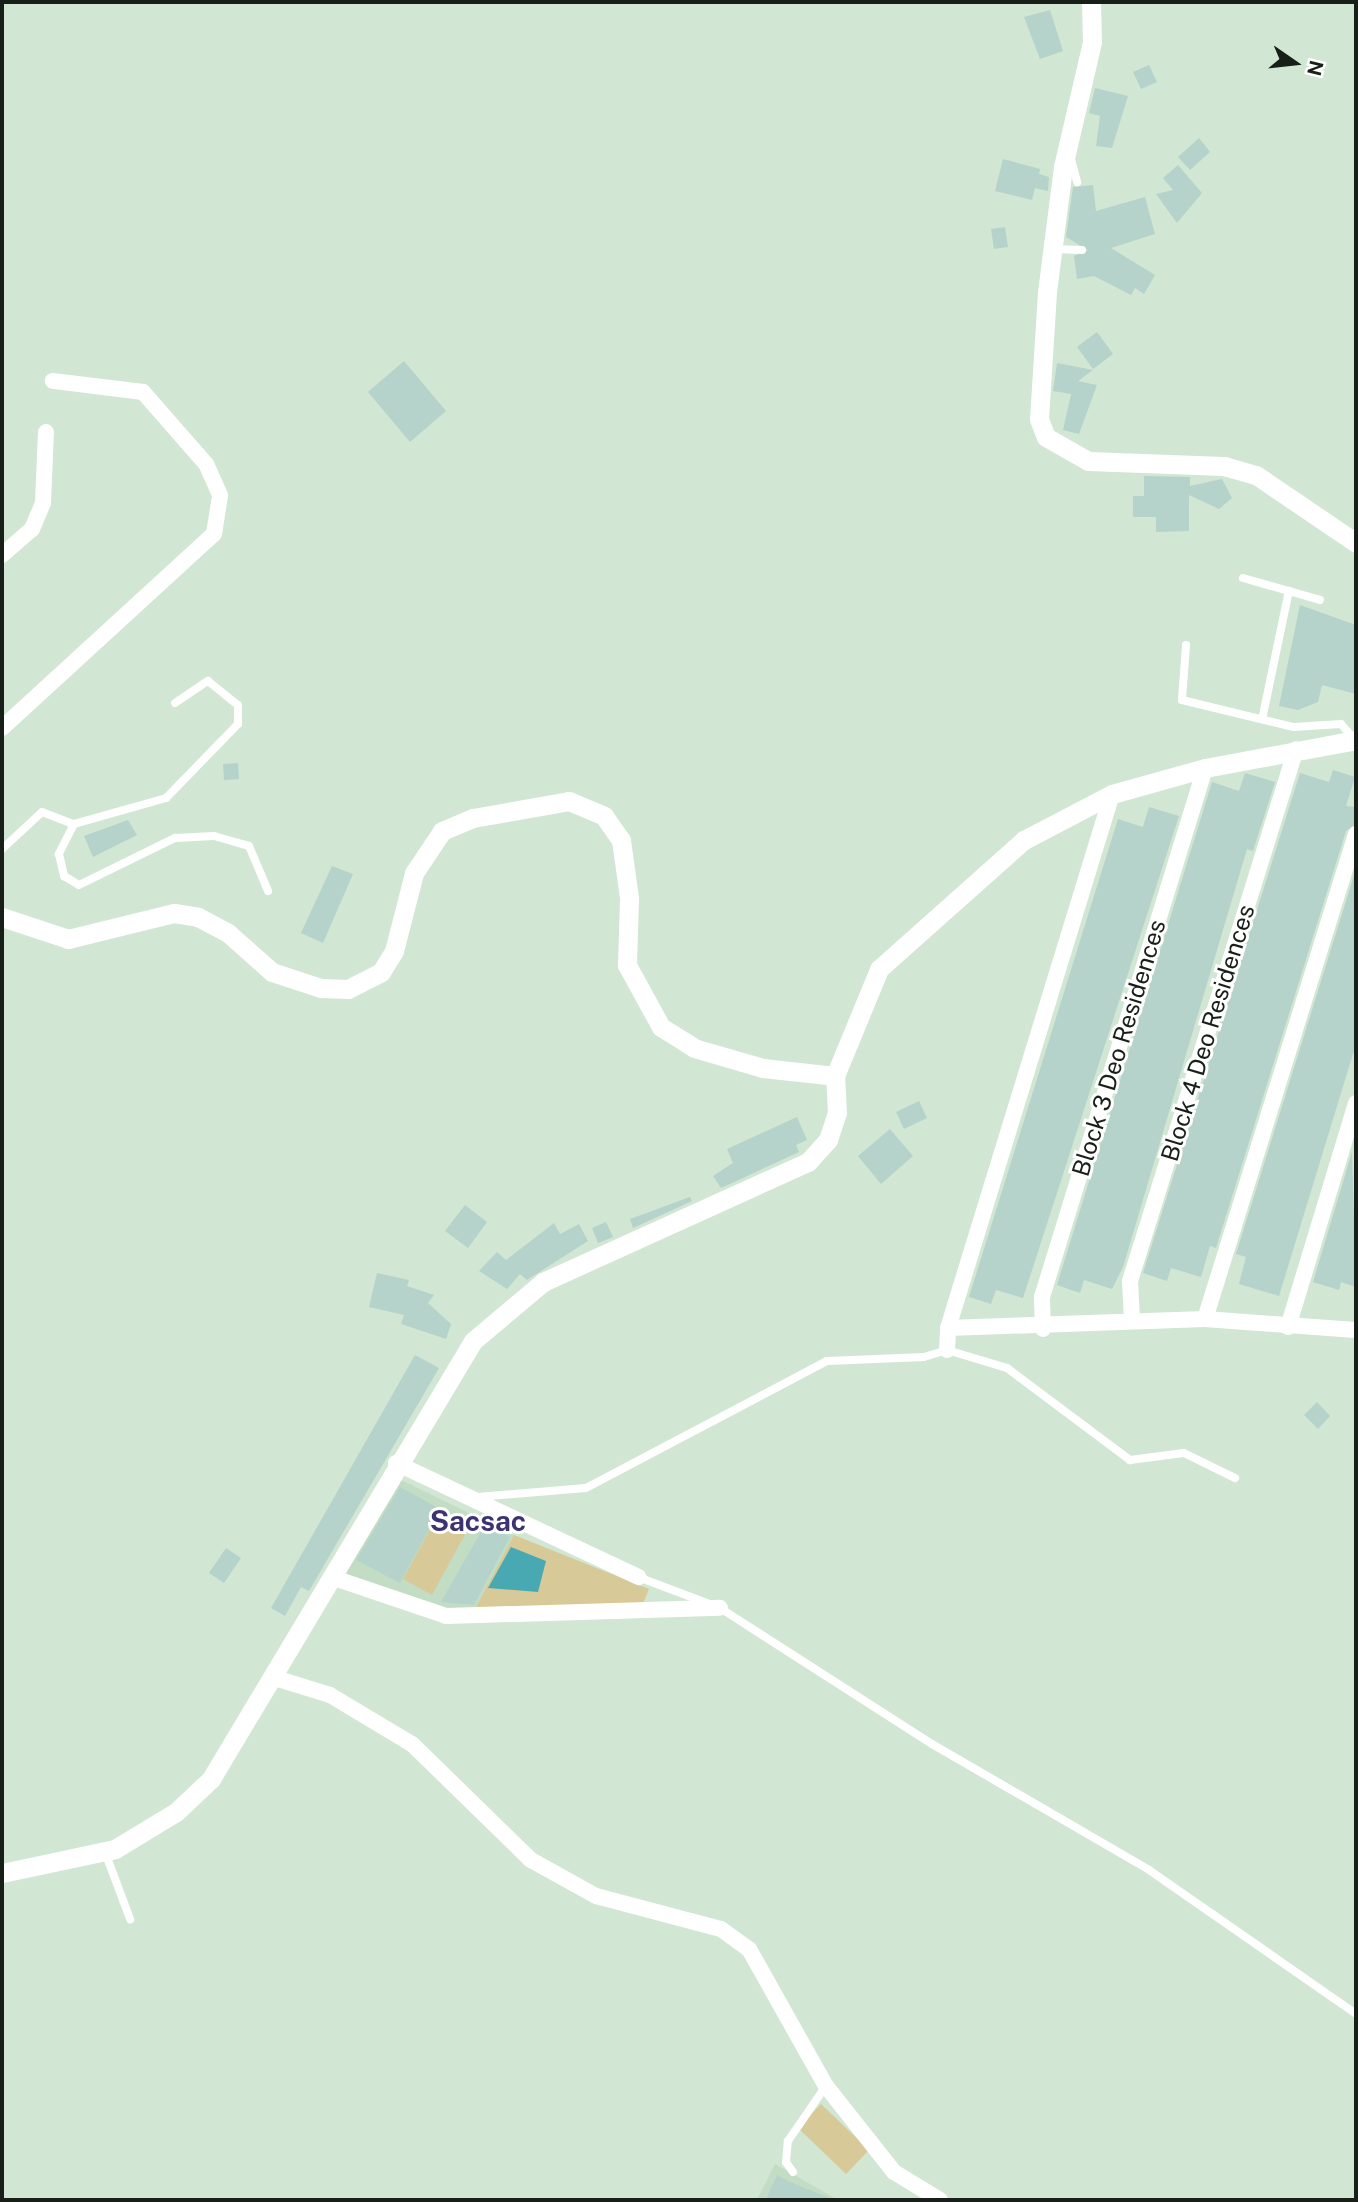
<!DOCTYPE html>
<html>
<head>
<meta charset="utf-8">
<style>
  body { margin:0 }
  #map { position:relative; width:1358px; height:2202px; overflow:hidden; background:#d1e6d3; font-family:"Public Sans",sans-serif }
  div>[style] { position:absolute }
  [style*='--x'] { left:calc(var(--x)*1px); top:calc(var(--y)*1px); width:calc(var(--w)*1px); rotate:calc(var(--a)*1deg) }
  .built>* { inset:0; background:#c2ddc4 }
  .green>* { inset:0; background:#d8c999 }
  .water>* { inset:0; background:#49a9b2 }
  .building>* { inset:0; background:#b5d3ca }
  .service>* { height:8px; margin:-4px; padding:0 4px; transform-origin:4px; border-radius:4px; background:#fff }
  .minor>* { height:16px; margin:-8px; padding:0 8px; transform-origin:8px; border-radius:8px; background:#fff }
  .tertiary>* { height:19px; margin:-9.5px; padding:0 9.5px; transform-origin:9.5px; border-radius:9.5px; background:#fff }
  span { translate:-50% -50%; white-space:nowrap; text-align:center; line-height:1.15; -webkit-text-stroke:6px #fff; paint-order:stroke }
  .street-label { font-size:24px; color:#171f18 }
  .quarter-label { font-size:28px; color:#3c3470; font-weight:700 }
  .frame { position:absolute; inset:0; border:4px solid #171f18; pointer-events:none }
  .north { position:absolute; left:1260px; top:28px; width:70px; height:70px; -webkit-text-stroke:5px #fff; paint-order:stroke; rotate:104deg; font-size:19px; font-weight:700; line-height:28px; text-align:center; color:#171f18 }
  .north::after { content:''; display:block; margin:auto; width:24px; height:32px; background:#171f18; clip-path:polygon(50% 0,100% 100%,50% 72%,0 100%) }
</style>
</head>
<body>
<div id="map">
  <div class="built">
    <div style="clip-path:polygon(395px 1477px,514px 1535px,475px 1609px,432px 1609px,341px 1574px)"></div>
    <div style="clip-path:polygon(775px 2164px,838px 2200px,757px 2200px)"></div>
  </div>
  <div class="green">
    <div style="clip-path:polygon(440px 1511px,469px 1527px,432px 1595px,403px 1579px)"></div>
    <div style="clip-path:polygon(514px 1535px,649px 1589px,643px 1604px,475px 1609px)"></div>
    <div style="clip-path:polygon(821px 2104px,869px 2150px,846px 2174px,798px 2128px)"></div>
  </div>
  <div class="water">
    <div style="clip-path:polygon(511px 1547px,546px 1561px,538px 1592px,488px 1588px)"></div>
  </div>
  <div class="building">
    <div style="clip-path:polygon(1050px 10px,1063px 51px,1040px 59px,1024px 17px)"></div>
    <div style="clip-path:polygon(1149px 65px,1157px 82px,1141px 89px,1133px 72px)"></div>
    <div style="clip-path:polygon(1095px 88px,1128px 96px,1112px 148px,1096px 146px,1100px 116px,1089px 113px)"></div>
    <div style="clip-path:polygon(1199px 138px,1210px 152px,1190px 170px,1178px 157px)"></div>
    <div style="clip-path:polygon(1003px 159px,1040px 169px,1039px 174px,1049px 177px,1048px 191px,1035px 188px,1032px 200px,995px 191px)"></div>
    <div style="clip-path:polygon(1178px 165px,1202px 193px,1177px 223px,1156px 194px,1173px 190px,1163px 178px)"></div>
    <div style="clip-path:polygon(1093px 185px,1096px 211px,1145px 197px,1155px 234px,1111px 248px,1155px 275px,1144px 294px,1135px 288px,1131px 295px,1094px 276px,1077px 279px,1074px 256px,1088px 250px,1066px 237px,1073px 187px)"></div>
    <div style="clip-path:polygon(1005px 227px,1008px 247px,994px 249px,991px 229px)"></div>
    <div style="clip-path:polygon(1097px 332px,1113px 354px,1093px 369px,1077px 347px)"></div>
    <div style="clip-path:polygon(404px 361px,446px 411px,410px 442px,368px 392px)"></div>
    <div style="clip-path:polygon(1057px 363px,1093px 370px,1078px 381px,1097px 385px,1079px 434px,1063px 430px,1071px 394px,1053px 391px)"></div>
    <div style="clip-path:polygon(1144px 476px,1190px 477px,1190px 486px,1222px 479px,1232px 498px,1219px 509px,1189px 495px,1189px 531px,1156px 532px,1156px 517px,1133px 517px,1133px 496px,1144px 496px)"></div>
    <div style="clip-path:polygon(1300px 605px,1356px 625px,1356px 694px,1322px 685px,1318px 702px,1298px 710px,1279px 706px)"></div>
    <div style="clip-path:polygon(238px 763px,239px 779px,224px 780px,223px 764px)"></div>
    <div style="clip-path:polygon(1333px 770px,1355px 777px,1346px 806px,1356px 807px,1356px 824px,1346px 831px,1216px 1248px,1210px 1246px,1201px 1277px,1171px 1268px,1167px 1281px,1143px 1273px,1300px 773px,1329px 782px)"></div>
    <div style="clip-path:polygon(1245px 773px,1275px 782px,1253px 851px,1247px 849px,1123px 1267px,1112px 1289px,1084px 1280px,1080px 1293px,1057px 1285px,1212px 782px,1239px 791px)"></div>
    <div style="clip-path:polygon(1149px 807px,1179px 816px,1023px 1298px,996px 1290px,991px 1304px,969px 1297px,1118px 819px,1143px 827px)"></div>
    <div style="clip-path:polygon(128px 820px,137px 835px,93px 857px,84px 836px)"></div>
    <div style="clip-path:polygon(332px 866px,353px 874px,323px 943px,301px 933px)"></div>
    <div style="clip-path:polygon(1356px 869px,1356px 1044px,1279px 1296px,1239px 1284px,1246px 1257px,1236px 1254px)"></div>
    <div style="clip-path:polygon(919px 1101px,927px 1118px,904px 1129px,896px 1112px)"></div>
    <div style="clip-path:polygon(797px 1117px,807px 1140px,796px 1145px,799px 1152px,721px 1188px,713px 1176px,733px 1163px,727px 1149px)"></div>
    <div style="clip-path:polygon(890px 1129px,913px 1156px,881px 1184px,858px 1156px)"></div>
    <div style="clip-path:polygon(1352px 1152px,1356px 1287px,1341px 1282px,1339px 1290px,1313px 1282px)"></div>
    <div style="clip-path:polygon(690px 1197px,692px 1201px,633px 1228px,630px 1219px)"></div>
    <div style="clip-path:polygon(465px 1205px,487px 1222px,468px 1248px,445px 1231px)"></div>
    <div style="clip-path:polygon(606px 1222px,613px 1237px,598px 1243px,592px 1228px)"></div>
    <div style="clip-path:polygon(554px 1223px,560px 1234px,579px 1224px,588px 1241px,527px 1280px,520px 1274px,507px 1289px,479px 1271px,497px 1252px,506px 1260px)"></div>
    <div style="clip-path:polygon(377px 1273px,409px 1280px,407px 1286px,434px 1295px,428px 1303px,451px 1324px,446px 1339px,401px 1324px,404px 1315px,369px 1307px)"></div>
    <div style="clip-path:polygon(415px 1355px,439px 1368px,309px 1591px,301px 1587px,285px 1616px,271px 1608px)"></div>
    <div style="clip-path:polygon(1317px 1402px,1330px 1416px,1318px 1429px,1304px 1415px)"></div>
    <div style="clip-path:polygon(400px 1487px,440px 1509px,400px 1583px,356px 1560px)"></div>
    <div style="clip-path:polygon(485px 1525px,510px 1537px,474px 1605px,441px 1602px)"></div>
    <div style="clip-path:polygon(226px 1548px,241px 1558px,224px 1583px,209px 1573px)"></div>
    <div style="clip-path:polygon(777px 2175px,790px 2182px,834px 2200px,766px 2200px)"></div>
  </div>
  <div class="service">
    <div style="--x:1071;--y:159;--w:24;--a:75"></div>
    <div style="--x:1053;--y:249;--w:29;--a:2"></div>
    <div style="--x:1243;--y:578;--w:80;--a:15.9"></div>
    <div style="--x:1186;--y:645;--w:55;--a:94.2"></div>
    <div style="--x:1182;--y:700;--w:115;--a:13.6"></div>
    <div style="--x:1294;--y:727;--w:47;--a:-3.7"></div>
    <div style="--x:1341;--y:724;--w:21;--a:49"></div>
    <div style="--x:175;--y:703;--w:40;--a:-34"></div>
    <div style="--x:208;--y:681;--w:38;--a:39"></div>
    <div style="--x:238;--y:705;--w:19;--a:90"></div>
    <div style="--x:238;--y:724;--w:103;--a:134.2"></div>
    <div style="--x:166;--y:798;--w:96;--a:164.2"></div>
    <div style="--x:74;--y:824;--w:34;--a:117"></div>
    <div style="--x:59;--y:854;--w:23;--a:77"></div>
    <div style="--x:64;--y:876;--w:17;--a:31"></div>
    <div style="--x:79;--y:885;--w:107;--a:-26.1"></div>
    <div style="--x:175;--y:838;--w:39;--a:-3"></div>
    <div style="--x:214;--y:836;--w:36;--a:16"></div>
    <div style="--x:249;--y:846;--w:49;--a:67.1"></div>
    <div style="--x:1263;--y:715;--w:127;--a:-78.2"></div>
    <div style="--x:2;--y:849;--w:54;--a:-42.8"></div>
    <div style="--x:42;--y:812;--w:34;--a:21"></div>
    <div style="--x:478;--y:1497;--w:108;--a:-4.8"></div>
    <div style="--x:586;--y:1488;--w:272;--a:-27.8"></div>
    <div style="--x:827;--y:1361;--w:97;--a:-2.4"></div>
    <div style="--x:924;--y:1357;--w:24;--a:-17"></div>
    <div style="--x:947;--y:1350;--w:63;--a:16.7"></div>
    <div style="--x:1007;--y:1368;--w:154;--a:36.8"></div>
    <div style="--x:1130;--y:1460;--w:54;--a:-7.4"></div>
    <div style="--x:1184;--y:1453;--w:57;--a:26.1"></div>
    <div style="--x:638;--y:1577;--w:88;--a:20.7"></div>
    <div style="--x:720;--y:1608;--w:252;--a:32.7"></div>
    <div style="--x:932;--y:1744;--w:251;--a:30.1"></div>
    <div style="--x:1149;--y:1870;--w:252;--a:34.8"></div>
    <div style="--x:105;--y:1852;--w:72;--a:69.5"></div>
    <div style="--x:793;--y:2172;--w:12;--a:-125"></div>
    <div style="--x:786;--y:2162;--w:21;--a:-85"></div>
    <div style="--x:788;--y:2141;--w:67;--a:-55.4"></div>
  </div>
  <div class="minor">
    <div style="--x:2;--y:555;--w:40;--a:-41"></div>
    <div style="--x:32;--y:529;--w:28;--a:-67"></div>
    <div style="--x:43;--y:503;--w:71;--a:-87.6"></div>
    <div style="--x:2;--y:728;--w:287;--a:-42.5"></div>
    <div style="--x:214;--y:534;--w:39;--a:-81"></div>
    <div style="--x:220;--y:495;--w:34;--a:-114"></div>
    <div style="--x:206;--y:464;--w:96;--a:-131.2"></div>
    <div style="--x:143;--y:392;--w:91;--a:-173"></div>
    <div style="--x:1132;--y:1319;--w:38;--a:-93"></div>
    <div style="--x:1130;--y:1281;--w:557;--a:-72.67"></div>
    <div style="--x:1205;--y:1319;--w:508;--a:-72.71"></div>
    <div style="--x:1288;--y:1327;--w:234;--a:-73.1"></div>
    <div style="--x:948;--y:1328;--w:559;--a:-72.93"></div>
    <div style="--x:1043;--y:1329;--w:32;--a:-92"></div>
    <div style="--x:1042;--y:1297;--w:554;--a:-72.87"></div>
    <div style="--x:947;--y:1350;--w:22;--a:-87"></div>
    <div style="--x:948;--y:1328;--w:257;--a:-2"></div>
    <div style="--x:1205;--y:1319;--w:151;--a:4.2"></div>
    <div style="--x:396;--y:1463;--w:268;--a:25.2"></div>
    <div style="--x:331;--y:1577;--w:121;--a:18.7"></div>
    <div style="--x:446;--y:1616;--w:274;--a:-1.7"></div>
    <div style="--x:275;--y:1678;--w:58;--a:17.2"></div>
    <div style="--x:330;--y:1695;--w:96;--a:30.9"></div>
    <div style="--x:412;--y:1744;--w:166;--a:44.3"></div>
    <div style="--x:531;--y:1860;--w:74;--a:29"></div>
    <div style="--x:596;--y:1896;--w:129;--a:14.8"></div>
    <div style="--x:721;--y:1929;--w:34;--a:36"></div>
    <div style="--x:749;--y:1949;--w:157;--a:60.7"></div>
    <div style="--x:826;--y:2086;--w:110;--a:51.7"></div>
    <div style="--x:894;--y:2172;--w:54;--a:31.3"></div>
  </div>
  <div class="tertiary">
    <div style="--x:1091;--y:2;--w:40;--a:88.6"></div>
    <div style="--x:1092;--y:42;--w:128;--a:103.1"></div>
    <div style="--x:1063;--y:167;--w:126;--a:97.3"></div>
    <div style="--x:1047;--y:292;--w:127;--a:93.6"></div>
    <div style="--x:1039;--y:419;--w:19;--a:69"></div>
    <div style="--x:1046;--y:437;--w:48;--a:29.7"></div>
    <div style="--x:1088;--y:461;--w:136;--a:2.1"></div>
    <div style="--x:1224;--y:466;--w:33;--a:16"></div>
    <div style="--x:1256;--y:475;--w:121;--a:34.2"></div>
    <div style="--x:2;--y:917;--w:70;--a:18.4"></div>
    <div style="--x:68;--y:939;--w:109;--a:-13.8"></div>
    <div style="--x:174;--y:913;--w:24;--a:9"></div>
    <div style="--x:198;--y:917;--w:34;--a:28"></div>
    <div style="--x:228;--y:933;--w:59;--a:41.6"></div>
    <div style="--x:272;--y:972;--w:52;--a:18.1"></div>
    <div style="--x:321;--y:988;--w:27;--a:2"></div>
    <div style="--x:348;--y:989;--w:37;--a:-27"></div>
    <div style="--x:381;--y:972;--w:25;--a:-58"></div>
    <div style="--x:394;--y:951;--w:81;--a:-75.6"></div>
    <div style="--x:414;--y:873;--w:50;--a:-56.3"></div>
    <div style="--x:442;--y:831;--w:34;--a:-23"></div>
    <div style="--x:473;--y:818;--w:97;--a:-10"></div>
    <div style="--x:569;--y:801;--w:38;--a:23"></div>
    <div style="--x:604;--y:816;--w:29;--a:55"></div>
    <div style="--x:621;--y:840;--w:59;--a:82.1"></div>
    <div style="--x:629;--y:898;--w:67;--a:91.7"></div>
    <div style="--x:627;--y:965;--w:71;--a:61.3"></div>
    <div style="--x:661;--y:1027;--w:39;--a:32"></div>
    <div style="--x:694;--y:1048;--w:72;--a:16.2"></div>
    <div style="--x:763;--y:1068;--w:72;--a:6.3"></div>
    <div style="--x:2;--y:1873;--w:116;--a:-12"></div>
    <div style="--x:115;--y:1849;--w:71;--a:-31.2"></div>
    <div style="--x:176;--y:1812;--w:48;--a:-43.3"></div>
    <div style="--x:211;--y:1779;--w:510;--a:-59.11"></div>
    <div style="--x:473;--y:1341;--w:92;--a:-40.1"></div>
    <div style="--x:543;--y:1282;--w:291;--a:-24.4"></div>
    <div style="--x:808;--y:1162;--w:30;--a:-48"></div>
    <div style="--x:828;--y:1140;--w:28;--a:-72"></div>
    <div style="--x:837;--y:1113;--w:37;--a:-93"></div>
    <div style="--x:835;--y:1076;--w:116;--a:-67.6"></div>
    <div style="--x:879;--y:969;--w:194;--a:-41.7"></div>
    <div style="--x:1024;--y:840;--w:99;--a:-27.6"></div>
    <div style="--x:1112;--y:794;--w:97;--a:-15.6"></div>
    <div style="--x:1205;--y:768;--w:154;--a:-10.5"></div>
  </div>
  <div class="street-label">
    <span style="left:1208px;top:1033px;rotate:-73deg">Block 4 Deo Residences</span>
    <span style="left:1119px;top:1048px;rotate:-73deg">Block 3 Deo Residences</span>
  </div>
  <div class="quarter-label">
    <span style="left:478px;top:1521px">Sacsac</span>
  </div>
  <div class="frame"></div>
  <div class="north">N</div>
</div>
</body>
</html>
